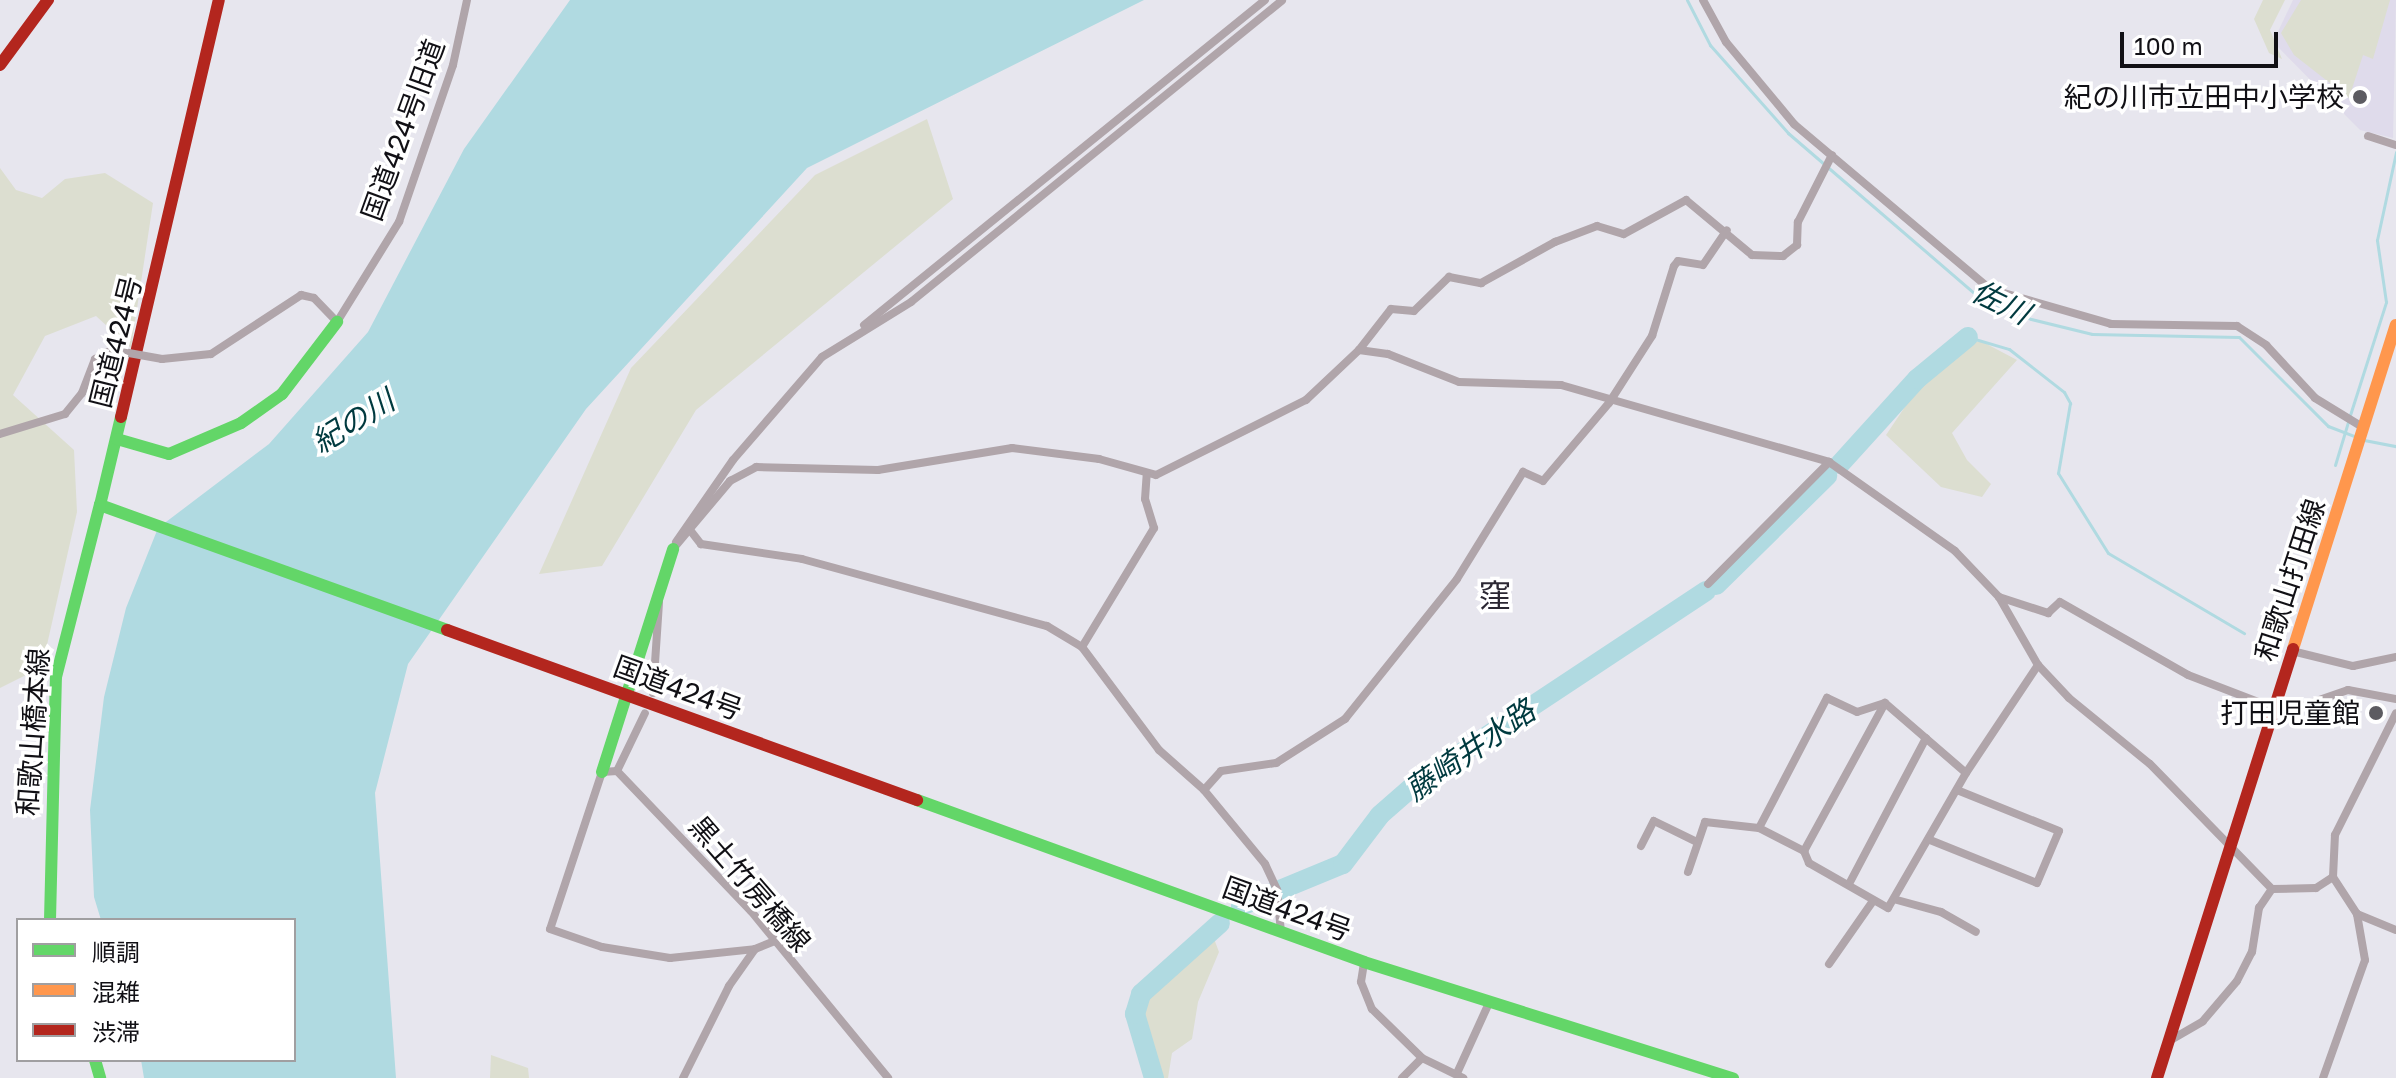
<!DOCTYPE html>
<html>
<head>
<meta charset="utf-8">
<style>
  body { margin:0 }
  #map { position:relative; width:2396px; height:1078px; overflow:hidden; background:#e7e6ee; font-family:"Golos Text","Noto Sans JP",sans-serif }
  div>[style] { position:absolute }
  [style*='--x'] { left:calc(var(--x)*1px); top:calc(var(--y)*1px); width:calc(var(--w)*1px); rotate:calc(var(--a)*1deg) }
  .built>* { inset:0; background:#dfdbeb }
  .green>* { inset:0; background:#dcded0 }
  .water>* { inset:0; background:#b0dae1 }
  .stream>* { height:3px; margin:-1.5px; padding:0 1.5px; transform-origin:1.5px; border-radius:1.5px; background:#b0dae1 }
  .river>* { height:20px; margin:-10px; padding:0 10px; transform-origin:10px; border-radius:10px; background:#b0dae1 }
  .street>* { height:8px; margin:-4px; padding:0 4px; transform-origin:4px; border-radius:4px; background:#b0a5aa }
  .fast>* { height:12px; margin:-6px; padding:0 6px; transform-origin:6px; border-radius:6px; background:#63d668 }
  .slow>* { height:12px; margin:-6px; padding:0 6px; transform-origin:6px; border-radius:6px; background:#ff974d }
  .jam>* { height:12px; margin:-6px; padding:0 6px; transform-origin:6px; border-radius:6px; background:#b3261e }
  .street-bridge>* { height:8px; margin:-4px; padding:0 4px; transform-origin:4px; border-radius:4px; background:#b0a5aa }
  .dots>* { width:22px; height:22px; translate:-50% -50%; box-sizing:border-box; border:4px solid #fff; border-radius:50% }
  span { translate:-50% -50%; white-space:nowrap; text-align:center; line-height:1.15; -webkit-text-stroke:7px #fff; paint-order:stroke }
  .poi-label { font-size:28px; color:#111015 }
  .right { translate:-100% -50%; text-align:right }
  .street-label { font-size:28px; color:#111015 }
  .water-label { font-size:30px; color:#003a3f; font-style:italic }
  .quarter-label { font-size:32px; color:#2b2733 }
  .legend { position:absolute; left:16px; top:918px; width:280px; height:144px; box-sizing:border-box; background:#fff; border:2px solid #a09fa1; margin:0; padding:10px 14px; list-style:none; font-size:24px; color:#111015 }
  .legend li { display:flex; align-items:center; gap:16px; height:40px }
  .legend b { width:40px; border:2px solid #a09fa1 }
  .scale { position:absolute; left:2120px; top:32px; width:158px; height:36px; box-sizing:border-box; border:4px solid #111015; border-top:0; padding-left:10px; font-size:24px; line-height:28px; white-space:nowrap; color:#111015; -webkit-text-stroke:6px #fff; paint-order:stroke }
</style>
</head>
<body>
<div id="map">
  <div class="built">
    <div style="clip-path:polygon(2293px 0,2396px 0,2393px 138px,2360px 130px,2273px 42px)"></div>
  </div>
  <div class="green">
    <div style="clip-path:polygon(2263px 0,2285px 0,2270px 30px,2282px 59px,2269px 53px,2254px 19px)"></div>
    <div style="clip-path:polygon(2301px 0,2390px 0,2373px 59px,2363px 55px,2349px 98px,2294px 55px,2281px 33px)"></div>
    <div style="clip-path:polygon(927px 119px,953px 199px,696px 410px,602px 566px,539px 574px,631px 368px,815px 175px)"></div>
    <div style="clip-path:polygon(0 168px,16px 190px,42px 198px,65px 179px,105px 173px,153px 203px,131px 348px,96px 316px,45px 336px,13px 395px,74px 450px,77px 512px,42px 667px,0 688px)"></div>
    <div style="clip-path:polygon(1981px 341px,2017px 360px,1952px 433px,1967px 460px,1991px 484px,1982px 497px,1941px 487px,1886px 435px,1919px 386px,1965px 344px)"></div>
    <div style="clip-path:polygon(1213px 936px,1219px 952px,1198px 1002px,1192px 1039px,1172px 1053px,1168px 1078px,1160px 1078px,1143px 1018px,1145px 1000px)"></div>
    <div style="clip-path:polygon(491px 1055px,528px 1068px,529px 1078px,490px 1078px)"></div>
  </div>
  <div class="water">
    <div style="clip-path:polygon(570px 0,1144px 0,807px 168px,586px 409px,408px 664px,375px 793px,396px 1078px,144px 1078px,141px 1060px,294px 1060px,294px 920px,101px 920px,94px 897px,90px 810px,104px 697px,126px 608px,158px 528px,269px 444px,368px 332px,464px 149px)"></div>
  </div>
  <div class="stream">
    <div style="--x:1687;--y:0;--w:51;--a:62.9"></div>
    <div style="--x:1710;--y:45;--w:118;--a:48.4"></div>
    <div style="--x:1788;--y:133;--w:252;--a:40.7"></div>
    <div style="--x:1979;--y:297;--w:56;--a:22.9"></div>
    <div style="--x:2031;--y:319;--w:63;--a:13.8"></div>
    <div style="--x:2092;--y:334;--w:147;--a:1.2"></div>
    <div style="--x:2239;--y:337;--w:126;--a:45"></div>
    <div style="--x:2328;--y:426;--w:31;--a:21"></div>
    <div style="--x:1968;--y:337;--w:43;--a:16.3"></div>
    <div style="--x:2009;--y:349;--w:70;--a:38"></div>
    <div style="--x:2064;--y:392;--w:13;--a:61"></div>
    <div style="--x:2070;--y:403;--w:71;--a:99.7"></div>
    <div style="--x:2058;--y:473;--w:94;--a:58"></div>
    <div style="--x:2108;--y:553;--w:158;--a:30.5"></div>
    <div style="--x:2350;--y:415;--w:119;--a:-72.3"></div>
    <div style="--x:2386;--y:302;--w:63;--a:-98.3"></div>
    <div style="--x:2377;--y:240;--w:90;--a:-77.8"></div>
    <div style="--x:2364;--y:440;--w:33;--a:11"></div>
    <div style="--x:2335;--y:465;--w:45;--a:-73.2"></div>
  </div>
  <div class="river">
    <div style="--x:1840;--y:464;--w:115;--a:-47.8"></div>
    <div style="--x:1917;--y:379;--w:66;--a:-39.5"></div>
    <div style="--x:1716;--y:585;--w:156;--a:-44.5"></div>
    <div style="--x:1241;--y:906;--w:110;--a:-22.4"></div>
    <div style="--x:1343;--y:864;--w:61;--a:-52.9"></div>
    <div style="--x:1380;--y:815;--w:52;--a:-41.1"></div>
    <div style="--x:1419;--y:781;--w:344;--a:-33.5"></div>
    <div style="--x:1154;--y:1078;--w:67;--a:-106.5"></div>
    <div style="--x:1135;--y:1014;--w:21;--a:-73"></div>
    <div style="--x:1141;--y:994;--w:106;--a:-41.9"></div>
  </div>
  <div class="street">
    <div style="--x:1703;--y:0;--w:48;--a:61.3"></div>
    <div style="--x:1726;--y:42;--w:107;--a:50.3"></div>
    <div style="--x:1794;--y:124;--w:256;--a:40.1"></div>
    <div style="--x:1990;--y:289;--w:126;--a:16.1"></div>
    <div style="--x:2111;--y:324;--w:126;--a:0.9"></div>
    <div style="--x:2237;--y:326;--w:35;--a:33"></div>
    <div style="--x:2266;--y:345;--w:72;--a:47.2"></div>
    <div style="--x:2315;--y:398;--w:57;--a:31.5"></div>
    <div style="--x:2368;--y:136;--w:29;--a:18"></div>
    <div style="--x:864;--y:325;--w:516;--a:-39.02"></div>
    <div style="--x:1359;--y:350;--w:29;--a:8"></div>
    <div style="--x:1388;--y:354;--w:76;--a:21.5"></div>
    <div style="--x:1459;--y:382;--w:102;--a:1.7"></div>
    <div style="--x:1561;--y:385;--w:279;--a:16"></div>
    <div style="--x:1829;--y:462;--w:154;--a:35.2"></div>
    <div style="--x:1955;--y:551;--w:64;--a:46.3"></div>
    <div style="--x:1999;--y:597;--w:78;--a:60.2"></div>
    <div style="--x:2038;--y:665;--w:45;--a:46.8"></div>
    <div style="--x:2069;--y:698;--w:104;--a:39.2"></div>
    <div style="--x:2150;--y:764;--w:175;--a:45.7"></div>
    <div style="--x:2272;--y:889;--w:44;--a:-1.3"></div>
    <div style="--x:2316;--y:888;--w:20;--a:-33"></div>
    <div style="--x:162;--y:359;--w:49;--a:-5.8"></div>
    <div style="--x:211;--y:354;--w:108;--a:-33.2"></div>
    <div style="--x:301;--y:295;--w:13;--a:13"></div>
    <div style="--x:314;--y:298;--w:33;--a:46"></div>
    <div style="--x:337;--y:322;--w:118;--a:-58.2"></div>
    <div style="--x:399;--y:222;--w:166;--a:-71"></div>
    <div style="--x:453;--y:65;--w:66;--a:-77.8"></div>
    <div style="--x:0;--y:434;--w:68;--a:-17.1"></div>
    <div style="--x:65;--y:414;--w:27;--a:-51"></div>
    <div style="--x:82;--y:393;--w:36;--a:-69"></div>
    <div style="--x:95;--y:359;--w:19;--a:-28"></div>
    <div style="--x:690;--y:530;--w:18;--a:52"></div>
    <div style="--x:701;--y:544;--w:102;--a:8.4"></div>
    <div style="--x:802;--y:559;--w:254;--a:15.3"></div>
    <div style="--x:1047;--y:626;--w:41;--a:31"></div>
    <div style="--x:1082;--y:647;--w:129;--a:53.2"></div>
    <div style="--x:1159;--y:750;--w:60;--a:41.6"></div>
    <div style="--x:1204;--y:790;--w:96;--a:50.5"></div>
    <div style="--x:1265;--y:864;--w:29;--a:65"></div>
    <div style="--x:1277;--y:890;--w:42;--a:84.6"></div>
    <div style="--x:676;--y:542;--w:100;--a:-55.2"></div>
    <div style="--x:733;--y:460;--w:136;--a:-49.2"></div>
    <div style="--x:822;--y:357;--w:105;--a:-31.7"></div>
    <div style="--x:911;--y:302;--w:478;--a:-39.1"></div>
    <div style="--x:673;--y:549;--w:89;--a:-50"></div>
    <div style="--x:730;--y:481;--w:30;--a:-28"></div>
    <div style="--x:756;--y:467;--w:122;--a:1.4"></div>
    <div style="--x:878;--y:470;--w:136;--a:-9.3"></div>
    <div style="--x:1012;--y:448;--w:88;--a:7.2"></div>
    <div style="--x:1099;--y:459;--w:59;--a:15.7"></div>
    <div style="--x:1156;--y:475;--w:168;--a:-26.6"></div>
    <div style="--x:1306;--y:400;--w:73;--a:-43.3"></div>
    <div style="--x:1359;--y:350;--w:52;--a:-52"></div>
    <div style="--x:1391;--y:309;--w:23;--a:5"></div>
    <div style="--x:1414;--y:311;--w:49;--a:-44.2"></div>
    <div style="--x:1449;--y:277;--w:33;--a:11"></div>
    <div style="--x:1481;--y:283;--w:85;--a:-29"></div>
    <div style="--x:1555;--y:242;--w:45;--a:-20.9"></div>
    <div style="--x:1597;--y:226;--w:28;--a:17"></div>
    <div style="--x:1624;--y:234;--w:71;--a:-28.7"></div>
    <div style="--x:1686;--y:200;--w:86;--a:39.8"></div>
    <div style="--x:1752;--y:255;--w:31;--a:2"></div>
    <div style="--x:1783;--y:256;--w:18;--a:-38"></div>
    <div style="--x:1797;--y:245;--w:23;--a:-88"></div>
    <div style="--x:1798;--y:222;--w:75;--a:-63.1"></div>
    <div style="--x:1708;--y:584;--w:172;--a:-45.2"></div>
    <div style="--x:1999;--y:597;--w:52;--a:18.1"></div>
    <div style="--x:2048;--y:613;--w:16;--a:-43"></div>
    <div style="--x:2060;--y:602;--w:147;--a:29.7"></div>
    <div style="--x:2188;--y:675;--w:92;--a:21"></div>
    <div style="--x:2274;--y:708;--w:22;--a:0"></div>
    <div style="--x:2296;--y:708;--w:55;--a:-19.1"></div>
    <div style="--x:2348;--y:690;--w:49;--a:10.6"></div>
    <div style="--x:1082;--y:647;--w:139;--a:-58.8"></div>
    <div style="--x:1154;--y:528;--w:30;--a:-107"></div>
    <div style="--x:1145;--y:499;--w:26;--a:-86"></div>
    <div style="--x:2292;--y:651;--w:63;--a:13.8"></div>
    <div style="--x:2353;--y:666;--w:44;--a:-11.8"></div>
    <div style="--x:653;--y:693;--w:91;--a:-86.2"></div>
    <div style="--x:1885;--y:703;--w:107;--a:40.8"></div>
    <div style="--x:1966;--y:773;--w:156;--a:120"></div>
    <div style="--x:1888;--y:908;--w:91;--a:-150.3"></div>
    <div style="--x:1809;--y:863;--w:13;--a:-113"></div>
    <div style="--x:1804;--y:851;--w:169;--a:-61.3"></div>
    <div style="--x:617;--y:771;--w:194;--a:46.3"></div>
    <div style="--x:751;--y:911;--w:216;--a:50.6"></div>
    <div style="--x:617;--y:771;--w:15;--a:176"></div>
    <div style="--x:602;--y:772;--w:165;--a:108.3"></div>
    <div style="--x:550;--y:929;--w:55;--a:19.1"></div>
    <div style="--x:602;--y:947;--w:69;--a:9.2"></div>
    <div style="--x:670;--y:958;--w:85;--a:-6"></div>
    <div style="--x:617;--y:771;--w:64;--a:-64.2"></div>
    <div style="--x:1966;--y:773;--w:130;--a:-56.3"></div>
    <div style="--x:1204;--y:790;--w:25;--a:-48"></div>
    <div style="--x:1221;--y:771;--w:56;--a:-8.3"></div>
    <div style="--x:1276;--y:763;--w:82;--a:-32.5"></div>
    <div style="--x:1345;--y:719;--w:179;--a:-51.3"></div>
    <div style="--x:1457;--y:579;--w:126;--a:-58.3"></div>
    <div style="--x:1523;--y:472;--w:22;--a:24"></div>
    <div style="--x:1543;--y:481;--w:102;--a:-49.8"></div>
    <div style="--x:1609;--y:403;--w:80;--a:-57.3"></div>
    <div style="--x:1652;--y:336;--w:73;--a:-72.6"></div>
    <div style="--x:1674;--y:266;--w:6;--a:-51"></div>
    <div style="--x:1678;--y:261;--w:25;--a:9"></div>
    <div style="--x:1703;--y:265;--w:42;--a:-55.6"></div>
    <div style="--x:1759;--y:828;--w:147;--a:-62.4"></div>
    <div style="--x:1827;--y:698;--w:33;--a:25"></div>
    <div style="--x:1857;--y:712;--w:29;--a:-18"></div>
    <div style="--x:1930;--y:840;--w:115;--a:21.9"></div>
    <div style="--x:2037;--y:883;--w:56;--a:-67.1"></div>
    <div style="--x:2059;--y:831;--w:110;--a:-158.1"></div>
    <div style="--x:1641;--y:846;--w:28;--a:-63"></div>
    <div style="--x:1654;--y:821;--w:48;--a:26"></div>
    <div style="--x:1688;--y:872;--w:53;--a:-71.2"></div>
    <div style="--x:1705;--y:822;--w:54;--a:6.3"></div>
    <div style="--x:1759;--y:828;--w:51;--a:27.1"></div>
    <div style="--x:1849;--y:884;--w:165;--a:-62.2"></div>
    <div style="--x:1897;--y:900;--w:46;--a:15.3"></div>
    <div style="--x:1941;--y:912;--w:40;--a:29.7"></div>
    <div style="--x:2357;--y:914;--w:42;--a:22.3"></div>
    <div style="--x:1364;--y:963;--w:19;--a:99"></div>
    <div style="--x:1361;--y:982;--w:29;--a:68"></div>
    <div style="--x:1372;--y:1009;--w:70;--a:44.4"></div>
    <div style="--x:1422;--y:1058;--w:46;--a:26"></div>
    <div style="--x:1829;--y:964;--w:77;--a:-55.1"></div>
    <div style="--x:2169;--y:1041;--w:39;--a:-30"></div>
    <div style="--x:2203;--y:1021;--w:52;--a:-49.6"></div>
    <div style="--x:2237;--y:981;--w:33;--a:-63"></div>
    <div style="--x:2252;--y:952;--w:45;--a:-81"></div>
    <div style="--x:2259;--y:908;--w:23;--a:-56"></div>
    <div style="--x:1458;--y:1071;--w:75;--a:-65.5"></div>
    <div style="--x:683;--y:1078;--w:103;--a:-63.4"></div>
    <div style="--x:729;--y:986;--w:45;--a:-54.9"></div>
    <div style="--x:755;--y:949;--w:22;--a:-22"></div>
    <div style="--x:1402;--y:1078;--w:28;--a:-45"></div>
    <div style="--x:2323;--y:1078;--w:125;--a:-70.4"></div>
    <div style="--x:2365;--y:960;--w:47;--a:-99.9"></div>
    <div style="--x:2357;--y:914;--w:44;--a:-123"></div>
    <div style="--x:2333;--y:877;--w:42;--a:-87.3"></div>
    <div style="--x:2335;--y:835;--w:136;--a:-63.4"></div>
  </div>
  <div class="fast">
    <div style="--x:121;--y:417;--w:90;--a:103.4"></div>
    <div style="--x:100;--y:505;--w:369;--a:19.8"></div>
    <div style="--x:117;--y:439;--w:54;--a:16.1"></div>
    <div style="--x:169;--y:454;--w:78;--a:-23.3"></div>
    <div style="--x:241;--y:423;--w:50;--a:-35.3"></div>
    <div style="--x:282;--y:394;--w:91;--a:-52.6"></div>
    <div style="--x:602;--y:772;--w:234;--a:-72.3"></div>
    <div style="--x:917;--y:800;--w:475;--a:19.9"></div>
    <div style="--x:1364;--y:962;--w:387;--a:17.5"></div>
    <div style="--x:50;--y:920;--w:243;--a:-88.6"></div>
    <div style="--x:56;--y:677;--w:178;--a:-75.7"></div>
    <div style="--x:95;--y:1060;--w:19;--a:74"></div>
  </div>
  <div class="slow">
    <div style="--x:2293;--y:649;--w:340;--a:-72.4"></div>
  </div>
  <div class="jam">
    <div style="--x:0;--y:65;--w:81;--a:-53.6"></div>
    <div style="--x:121;--y:417;--w:428;--a:-76.8"></div>
    <div style="--x:447;--y:630;--w:500;--a:19.9"></div>
    <div style="--x:2157;--y:1078;--w:450;--a:-72.4"></div>
  </div>
  <div class="street-bridge">
    <div style="--x:112;--y:350;--w:51;--a:10.2"></div>
  </div>
  <div class="dots">
    <div style="left:2360px;top:97px;background:#5c5b61"></div>
    <div style="left:2376px;top:713px;background:#5c5b61"></div>
  </div>
  <div class="poi-label">
    <span class="right" style="left:2344px;top:97px">紀の川市立田中小学校</span>
    <span class="right" style="left:2360px;top:713px">打田児童館</span>
  </div>
  <div class="street-label">
    <span style="left:403px;top:130px;rotate:-70deg">国道424号旧道</span>
    <span style="left:116px;top:342px;rotate:-76deg">国道424号</span>
    <span style="left:2290px;top:580px;rotate:-72deg">和歌山打田線</span>
    <span style="left:678px;top:688px;rotate:20deg">国道424号</span>
    <span style="left:33px;top:732px;rotate:-86deg">和歌山橋本線</span>
    <span style="left:750px;top:884px;rotate:49deg">黒土竹房橋線</span>
    <span style="left:1287px;top:909px;rotate:20deg">国道424号</span>
  </div>
  <div class="water-label">
    <span style="left:2001px;top:302px;rotate:26deg">佐川</span>
    <span style="left:353px;top:421px;rotate:-32deg">紀の川</span>
    <span style="left:1470px;top:750px;rotate:-35deg">藤崎井水路</span>
  </div>
  <div class="quarter-label">
    <span style="left:1495px;top:595px">窪</span>
  </div>
  <ul class="legend">
  <li><b style="height:10px;background:#63d668"></b>順調</li>
  <li><b style="height:10px;background:#ff974d"></b>混雑</li>
  <li><b style="height:10px;background:#b3261e"></b>渋滞</li>
  </ul>
  <div class="scale">100 m</div>
</div>
</body>
</html>
